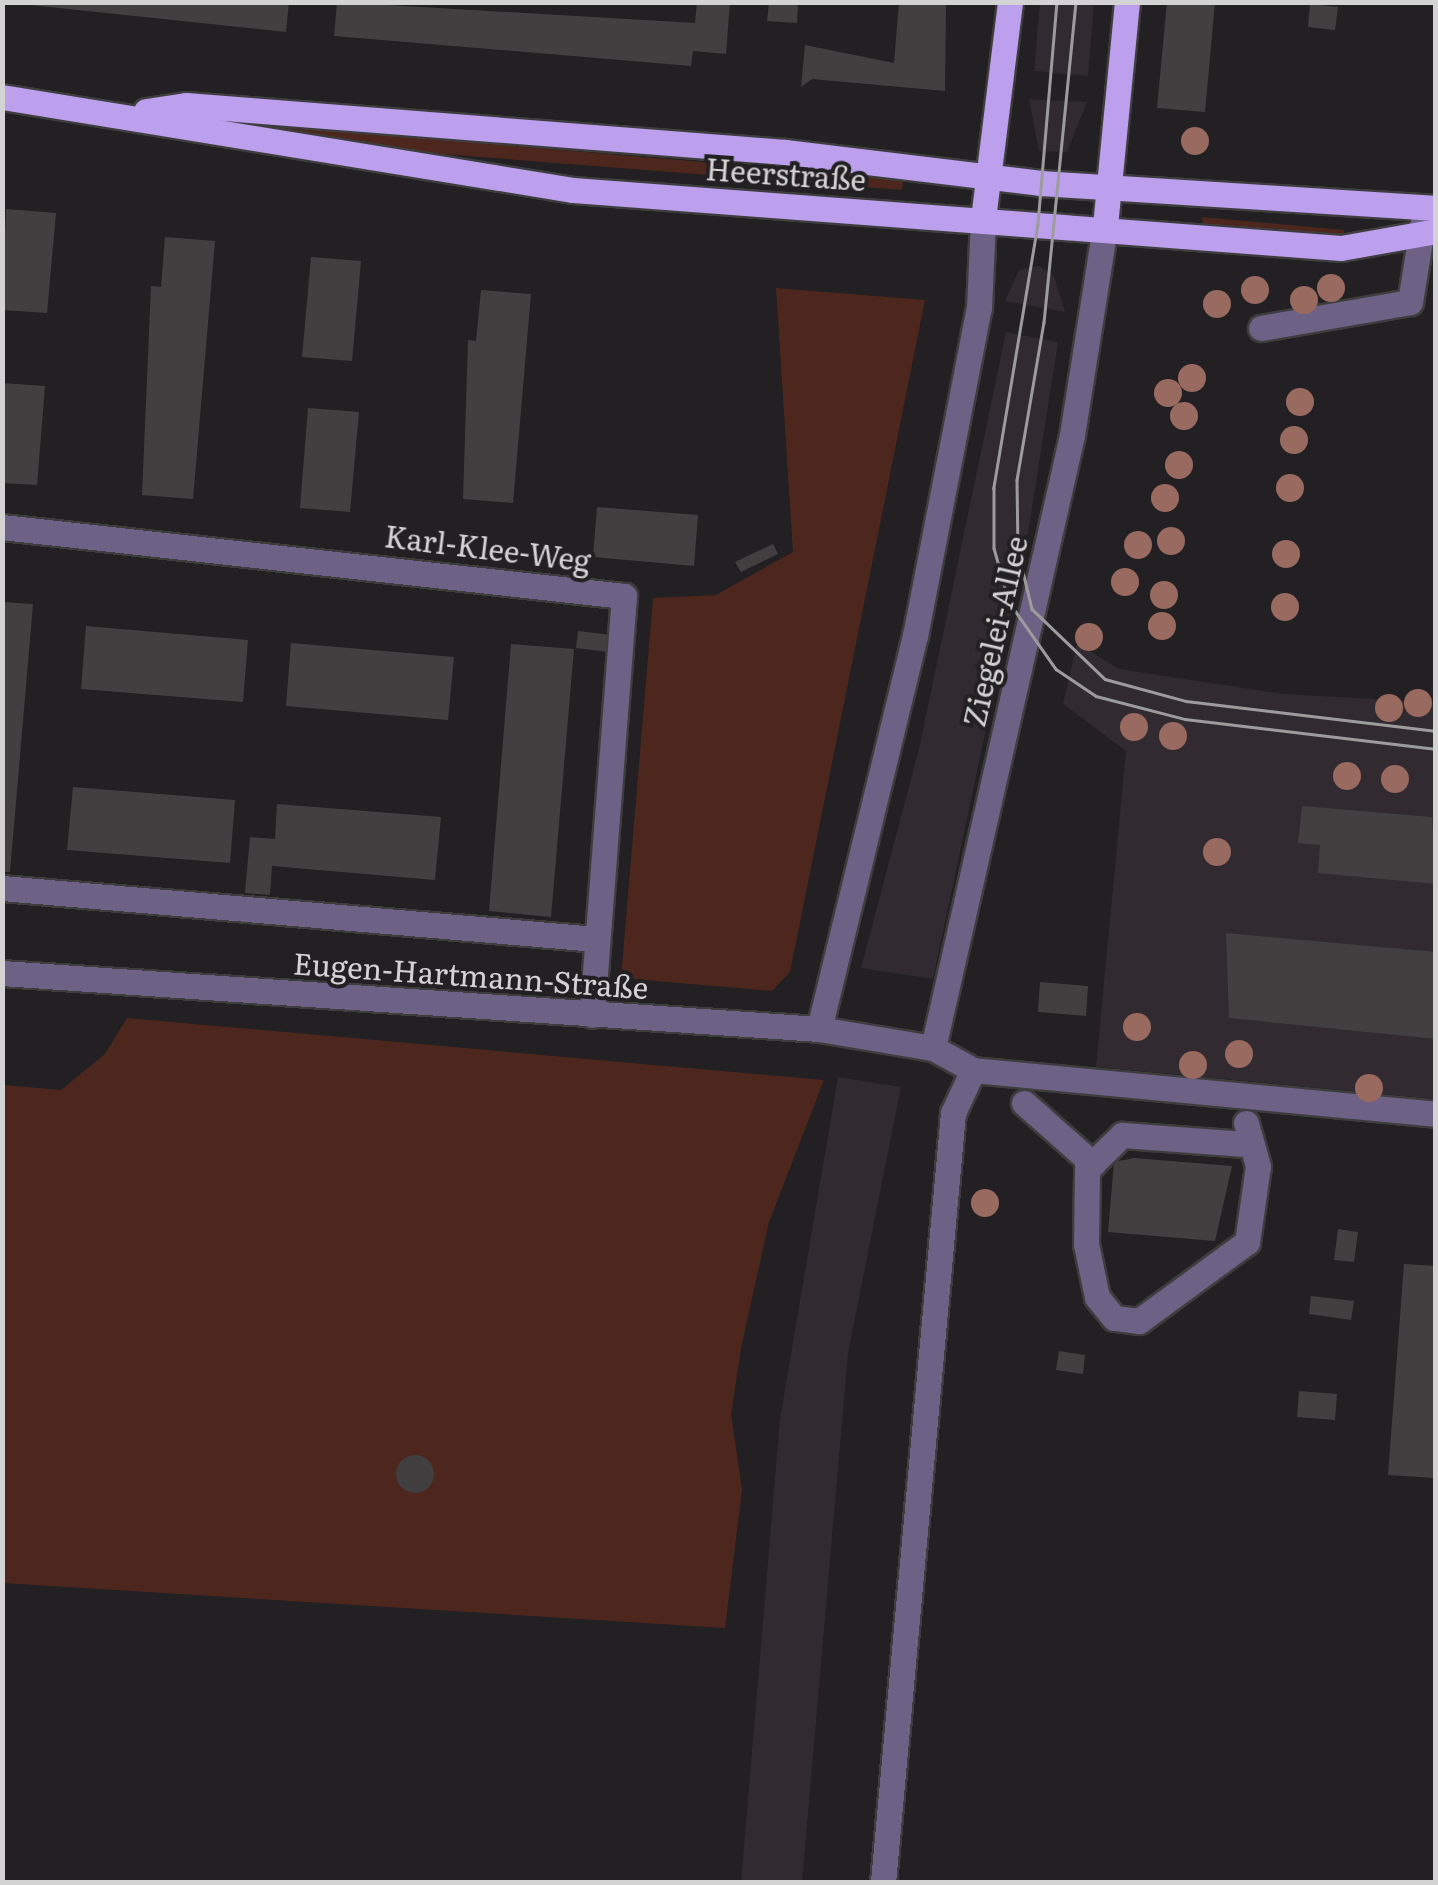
<!DOCTYPE html>
<html>
<head>
<meta charset="utf-8">
<style>
  body { margin:0 }
  #map { position:relative; width:1438px; height:1885px; overflow:hidden; background:#222022; font-family:Literata,serif }
  div>[style] { position:absolute }
  [style*='--x'] { left:calc(var(--x)*1px); top:calc(var(--y)*1px); width:calc(var(--w)*1px); rotate:calc(var(--a)*1deg) }
  .built>* { inset:0; background:#312a30 }
  .green>* { inset:0; background:#4d271e }
  .building>* { inset:0; background:#423f40 }
  .round { border-radius:50% }
  .roads { filter:drop-shadow(2px 0 #3e3d3e) drop-shadow(-2px 0 #3e3d3e) drop-shadow(0 2px #3e3d3e) drop-shadow(0 -2px #3e3d3e) }
  .minor>* { height:25px; margin:-12.5px; padding:0 12.5px; transform-origin:12.5px; border-radius:12.5px; background:#6d6185 }
  .major>* { height:25px; margin:-12.5px; padding:0 12.5px; transform-origin:12.5px; border-radius:12.5px; background:#bca0ed }
  .tram>* { height:2.5px; margin:-1.25px; padding:0 1.25px; transform-origin:1.25px; border-radius:1.25px; background:#9d9c9d }
  .trees>* { width:28px; height:28px; margin:-14px; border-radius:50%; background:#986a60 }
  span { translate:-50% -50%; white-space:nowrap; text-align:center; line-height:1.15; -webkit-text-stroke:8px #222022; paint-order:stroke }
  .street-label { font-size:30px; color:#d4d3d4 }
  .frame { position:absolute; inset:0; border:5px solid #d4d3d4; pointer-events:none }
</style>
</head>
<body>
<div id="map">
  <div class="built">
    <div style="clip-path:polygon(1040px 3px,1094px 3px,1088px 76px,1034px 71px)"></div>
    <div style="clip-path:polygon(1029px 99px,1087px 102px,1067px 152px,1039px 151px)"></div>
    <div style="clip-path:polygon(1039px 266px,1054px 276px,1065px 312px,1005px 301px,1019px 270px)"></div>
    <div style="clip-path:polygon(1006px 332px,1058px 342px,1029px 527px,933px 979px,861px 968px,919px 749px)"></div>
    <div style="clip-path:polygon(1077px 643px,1119px 669px,1283px 694px,1435px 702px,1435px 1099px,1096px 1067px,1126px 751px,1063px 704px)"></div>
    <div style="clip-path:polygon(838px 1077px,901px 1087px,848px 1353px,802px 1882px,741px 1882px,780px 1419px)"></div>
  </div>
  <div class="green">
    <div style="clip-path:polygon(279px 126px,903px 179px,902px 190px,378px 149px,279px 133px)"></div>
    <div style="clip-path:polygon(1202px 217px,1344px 230px,1343px 237px,1203px 227px)"></div>
    <div style="clip-path:polygon(776px 288px,925px 300px,790px 972px,772px 991px,621px 978px,653px 598px,716px 595px,793px 552px)"></div>
    <div style="clip-path:polygon(127px 1018px,824px 1080px,769px 1222px,741px 1348px,731px 1414px,742px 1490px,725px 1628px,3px 1583px,3px 1085px,61px 1090px,105px 1054px)"></div>
  </div>
  <div class="building">
    <div style="clip-path:polygon(2px 2px,289px 2px,286px 32px)"></div>
    <div style="clip-path:polygon(337px 2px,695px 23px,697px 2px,730px 2px,726px 54px,693px 51px,691px 66px,334px 36px)"></div>
    <div style="clip-path:polygon(769px 2px,798px 2px,797px 23px,767px 21px)"></div>
    <div style="clip-path:polygon(899px 2px,946px 2px,945px 91px,812px 79px,801px 87px,805px 45px,894px 63px)"></div>
    <div style="clip-path:polygon(1167px 2px,1215px 2px,1205px 112px,1157px 108px)"></div>
    <div style="clip-path:polygon(1310px 4px,1338px 7px,1335px 30px,1308px 27px)"></div>
    <div style="clip-path:polygon(6px 209px,56px 213px,47px 313px,2px 310px)"></div>
    <div style="clip-path:polygon(165px 237px,215px 241px,193px 499px,142px 495px,151px 286px,161px 287px)"></div>
    <div style="clip-path:polygon(311px 257px,361px 261px,352px 361px,302px 357px)"></div>
    <div style="clip-path:polygon(481px 290px,531px 294px,513px 503px,463px 499px,468px 340px,476px 341px)"></div>
    <div style="clip-path:polygon(2px 383px,45px 386px,37px 485px,2px 483px)"></div>
    <div style="clip-path:polygon(308px 408px,359px 412px,350px 512px,300px 508px)"></div>
    <div style="clip-path:polygon(597px 507px,698px 515px,694px 566px,593px 557px)"></div>
    <div style="clip-path:polygon(773px 544px,778px 554px,741px 572px,735px 562px)"></div>
    <div style="clip-path:polygon(2px 602px,33px 604px,10px 872px,2px 872px)"></div>
    <div style="clip-path:polygon(86px 626px,248px 640px,243px 702px,81px 689px)"></div>
    <div style="clip-path:polygon(578px 631px,611px 635px,609px 652px,576px 648px)"></div>
    <div style="clip-path:polygon(291px 643px,454px 657px,448px 720px,286px 706px)"></div>
    <div style="clip-path:polygon(511px 644px,574px 649px,551px 917px,489px 911px)"></div>
    <div style="clip-path:polygon(986px 659px,998px 660px,991px 698px,980px 697px)"></div>
    <div style="clip-path:polygon(73px 787px,235px 800px,230px 863px,67px 850px)"></div>
    <div style="clip-path:polygon(277px 804px,441px 817px,435px 880px,272px 866px,270px 895px,245px 893px,250px 837px,275px 839px)"></div>
    <div style="clip-path:polygon(1302px 806px,1432px 817px,1436px 884px,1318px 873px,1320px 845px,1298px 843px)"></div>
    <div style="clip-path:polygon(1226px 933px,1436px 952px,1436px 1039px,1229px 1018px)"></div>
    <div style="clip-path:polygon(1040px 982px,1088px 986px,1086px 1016px,1038px 1012px)"></div>
    <div style="clip-path:polygon(1134px 1158px,1232px 1166px,1215px 1241px,1108px 1232px,1114px 1162px)"></div>
    <div style="clip-path:polygon(1338px 1229px,1358px 1232px,1354px 1262px,1334px 1260px)"></div>
    <div style="clip-path:polygon(1404px 1264px,1436px 1266px,1435px 1478px,1388px 1475px)"></div>
    <div style="clip-path:polygon(1311px 1296px,1354px 1301px,1351px 1320px,1309px 1314px)"></div>
    <div style="clip-path:polygon(1059px 1351px,1085px 1355px,1083px 1374px,1056px 1370px)"></div>
    <div style="clip-path:polygon(1299px 1391px,1337px 1394px,1335px 1420px,1297px 1417px)"></div>
    <div class="round" style="left:396px;top:1455px;width:38px;height:38px"></div>
  </div>
  <div class="roads">
    <div class="minor">
      <div style="--x:1261;--y:328;--w:151;--a:-9.9"></div>
      <div style="--x:1410;--y:302;--w:87;--a:-80.8"></div>
      <div style="--x:2;--y:527;--w:626;--a:6.33"></div>
      <div style="--x:624;--y:596;--w:420;--a:94.4"></div>
      <div style="--x:2;--y:888;--w:596;--a:4.91"></div>
      <div style="--x:2;--y:973;--w:819;--a:3.92"></div>
      <div style="--x:819;--y:1029;--w:116;--a:9.5"></div>
      <div style="--x:933;--y:1048;--w:46;--a:28.8"></div>
      <div style="--x:973;--y:1070;--w:465;--a:5.4"></div>
      <div style="--x:819;--y:1029;--w:405;--a:-76.3"></div>
      <div style="--x:915;--y:636;--w:334;--a:-79"></div>
      <div style="--x:979;--y:308;--w:89;--a:-87.4"></div>
      <div style="--x:933;--y:1048;--w:629;--a:-77.22"></div>
      <div style="--x:1072;--y:435;--w:212;--a:-81"></div>
      <div style="--x:1024;--y:1103;--w:92;--a:41.5"></div>
      <div style="--x:1246;--y:1123;--w:45;--a:74.4"></div>
      <div style="--x:1258;--y:1166;--w:77;--a:98.2"></div>
      <div style="--x:1247;--y:1242;--w:134;--a:143.8"></div>
      <div style="--x:1139;--y:1321;--w:25;--a:-173"></div>
      <div style="--x:1114;--y:1318;--w:27;--a:-129"></div>
      <div style="--x:1097;--y:1297;--w:54;--a:-101.7"></div>
      <div style="--x:1086;--y:1244;--w:75;--a:-89.2"></div>
      <div style="--x:1087;--y:1169;--w:49;--a:-44.2"></div>
      <div style="--x:1122;--y:1135;--w:124;--a:4.2"></div>
      <div style="--x:883;--y:1882;--w:772;--a:-84.8"></div>
      <div style="--x:953;--y:1113;--w:47;--a:-65.1"></div>
    </div>
    <div class="major">
      <div style="--x:2;--y:97;--w:579;--a:9.25"></div>
      <div style="--x:573;--y:190;--w:770;--a:4.32"></div>
      <div style="--x:1341;--y:248;--w:97;--a:-10.1"></div>
      <div style="--x:146;--y:111;--w:40;--a:-8.5"></div>
      <div style="--x:186;--y:105;--w:601;--a:4.49"></div>
      <div style="--x:785;--y:152;--w:258;--a:6.9"></div>
      <div style="--x:1041;--y:183;--w:396;--a:3.6"></div>
      <div style="--x:983;--y:219;--w:219;--a:-82.9"></div>
      <div style="--x:1105;--y:226;--w:225;--a:-84.4"></div>
    </div>
  </div>
  <div class="tram">
    <div style="--x:1057;--y:2;--w:223;--a:94.9"></div>
    <div style="--x:1038;--y:224;--w:268;--a:99.5"></div>
    <div style="--x:994;--y:488;--w:60;--a:90"></div>
    <div style="--x:994;--y:548;--w:56;--a:74.5"></div>
    <div style="--x:1009;--y:602;--w:82;--a:55"></div>
    <div style="--x:1056;--y:669;--w:48;--a:34"></div>
    <div style="--x:1096;--y:696;--w:92;--a:14.5"></div>
    <div style="--x:1185;--y:719;--w:253;--a:6.8"></div>
    <div style="--x:1076;--y:2;--w:322;--a:95.7"></div>
    <div style="--x:1044;--y:322;--w:160;--a:99.7"></div>
    <div style="--x:1017;--y:480;--w:71;--a:89.2"></div>
    <div style="--x:1018;--y:551;--w:60;--a:76.4"></div>
    <div style="--x:1032;--y:609;--w:101;--a:43.8"></div>
    <div style="--x:1105;--y:679;--w:84;--a:15.2"></div>
    <div style="--x:1186;--y:701;--w:252;--a:6.8"></div>
  </div>
  <div class="trees">
    <div style="left:1195px;top:141px"></div>
    <div style="left:1331px;top:288px"></div>
    <div style="left:1255px;top:290px"></div>
    <div style="left:1304px;top:300px"></div>
    <div style="left:1217px;top:304px"></div>
    <div style="left:1192px;top:378px"></div>
    <div style="left:1168px;top:393px"></div>
    <div style="left:1300px;top:402px"></div>
    <div style="left:1184px;top:416px"></div>
    <div style="left:1294px;top:440px"></div>
    <div style="left:1179px;top:465px"></div>
    <div style="left:1290px;top:488px"></div>
    <div style="left:1165px;top:498px"></div>
    <div style="left:1171px;top:541px"></div>
    <div style="left:1138px;top:545px"></div>
    <div style="left:1286px;top:554px"></div>
    <div style="left:1125px;top:582px"></div>
    <div style="left:1164px;top:595px"></div>
    <div style="left:1285px;top:607px"></div>
    <div style="left:1162px;top:626px"></div>
    <div style="left:1089px;top:637px"></div>
    <div style="left:1418px;top:703px"></div>
    <div style="left:1389px;top:708px"></div>
    <div style="left:1134px;top:727px"></div>
    <div style="left:1173px;top:736px"></div>
    <div style="left:1347px;top:776px"></div>
    <div style="left:1395px;top:779px"></div>
    <div style="left:1217px;top:852px"></div>
    <div style="left:1137px;top:1027px"></div>
    <div style="left:1239px;top:1054px"></div>
    <div style="left:1193px;top:1065px"></div>
    <div style="left:1369px;top:1088px"></div>
    <div style="left:985px;top:1203px"></div>
  </div>
  <div class="street-label">
    <span style="left:786px;top:173px;rotate:4deg">Heerstraße</span>
    <span style="left:488px;top:547px;rotate:7deg">Karl-Klee-Weg</span>
    <span style="left:994px;top:631px;rotate:-77deg">Ziegelei-Allee</span>
    <span style="left:471px;top:974px;rotate:4deg">Eugen-Hartmann-Straße</span>
  </div>
  <div class="frame"></div>
</div>
</body>
</html>
